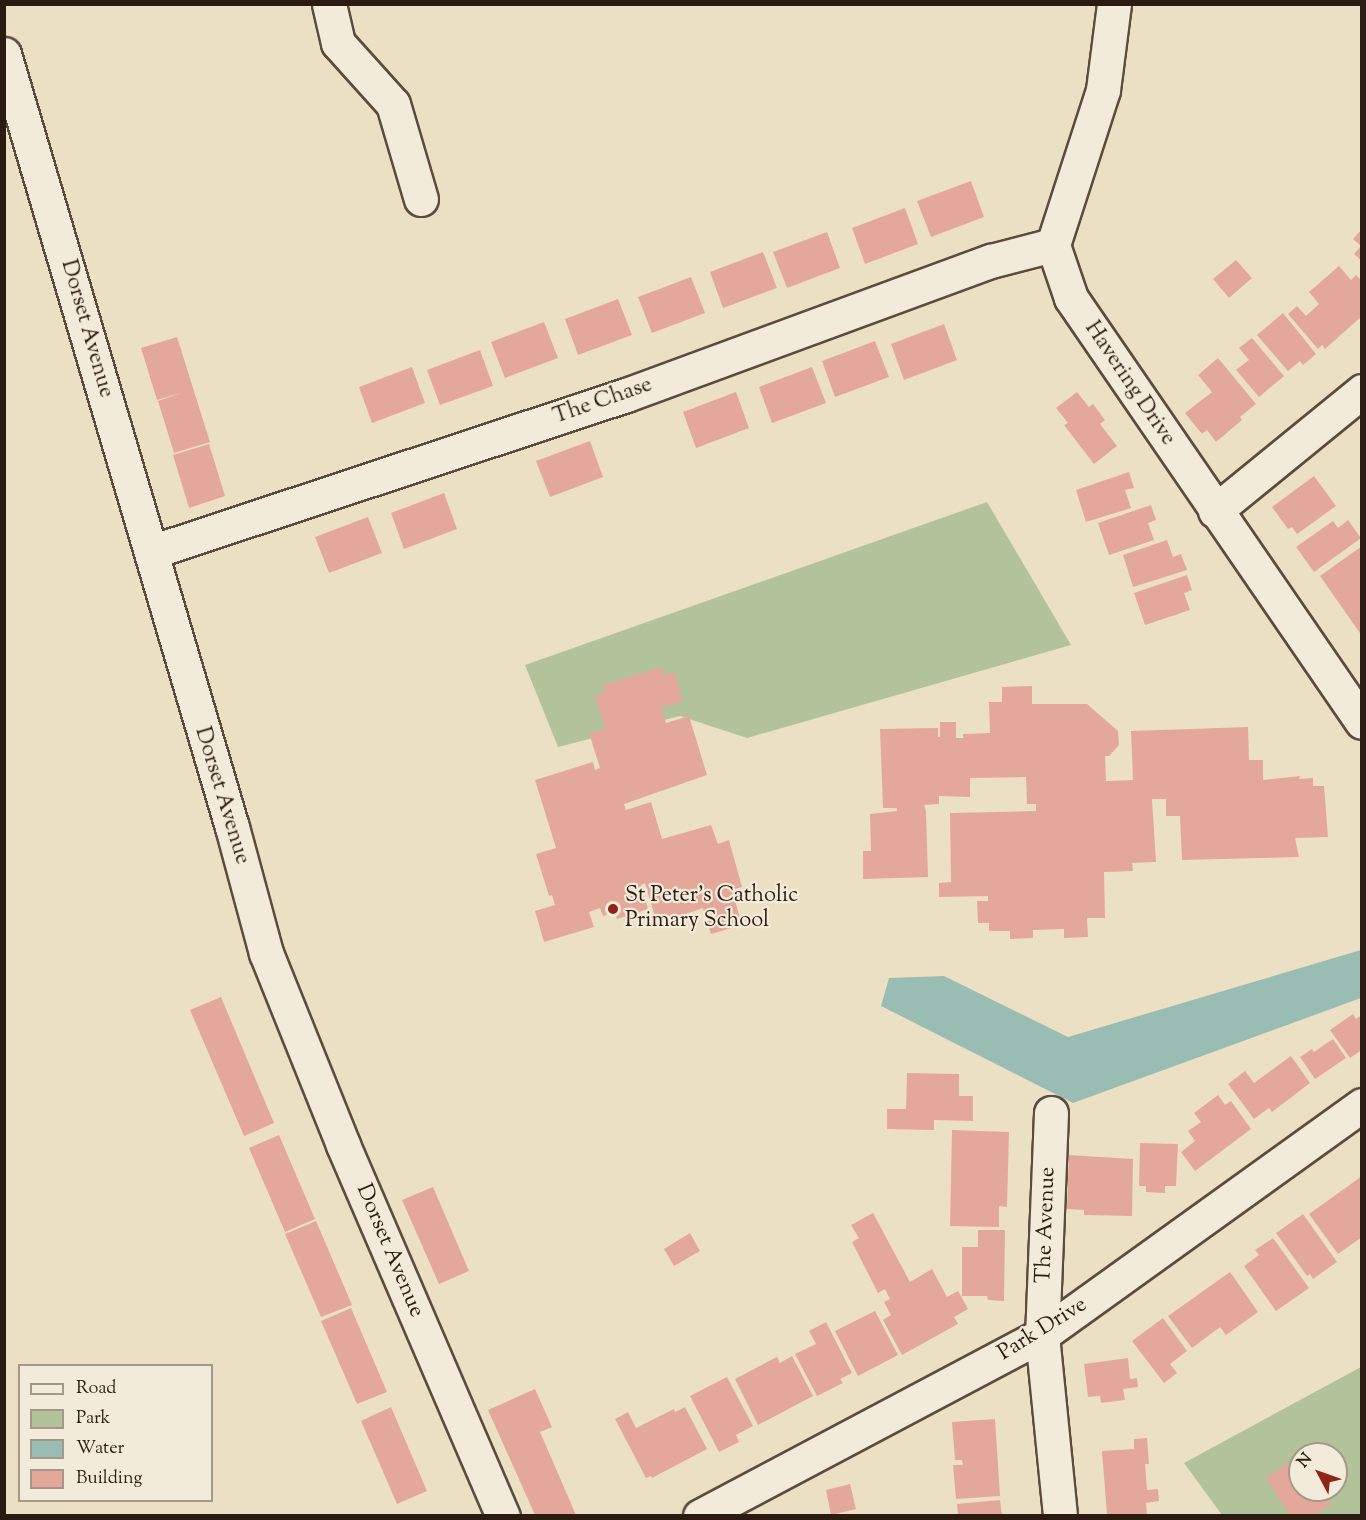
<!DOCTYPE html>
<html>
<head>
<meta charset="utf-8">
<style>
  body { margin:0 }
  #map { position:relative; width:1366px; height:1520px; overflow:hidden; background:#ece0c4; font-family:"Sorts Mill Goudy",serif }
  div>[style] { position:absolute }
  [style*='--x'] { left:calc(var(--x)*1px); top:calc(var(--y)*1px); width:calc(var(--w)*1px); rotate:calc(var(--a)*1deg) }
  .green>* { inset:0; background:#b2c399 }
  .water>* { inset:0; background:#99bdb2 }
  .building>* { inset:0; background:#e4a89b }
  .roads { filter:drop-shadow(2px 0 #5b4c3d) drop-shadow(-2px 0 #5b4c3d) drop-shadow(0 2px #5b4c3d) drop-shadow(0 -2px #5b4c3d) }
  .minor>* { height:33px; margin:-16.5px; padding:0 16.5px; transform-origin:16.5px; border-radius:16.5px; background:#f3ebd9 }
  .dots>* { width:16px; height:16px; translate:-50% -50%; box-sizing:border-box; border:3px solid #f3ebd9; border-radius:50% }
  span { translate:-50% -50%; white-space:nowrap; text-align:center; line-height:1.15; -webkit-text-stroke:4.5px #f3ebd9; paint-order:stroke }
  .street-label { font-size:22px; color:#2b1b10 }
  .poi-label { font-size:22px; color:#2b1b10 }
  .left { translate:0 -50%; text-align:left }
  .frame { position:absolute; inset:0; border:6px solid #2b1b10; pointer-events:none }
  .legend { position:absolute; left:18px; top:1364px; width:195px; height:138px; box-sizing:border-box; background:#f3ebd9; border:2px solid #a39889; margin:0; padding:8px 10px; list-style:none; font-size:18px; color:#2b1b10 }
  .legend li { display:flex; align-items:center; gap:12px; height:30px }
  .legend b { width:30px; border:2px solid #a39889 }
  .north { position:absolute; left:1288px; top:1442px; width:60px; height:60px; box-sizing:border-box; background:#f3ebd9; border:2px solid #a39889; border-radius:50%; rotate:311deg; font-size:16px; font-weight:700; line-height:24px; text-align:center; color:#2b1b10 }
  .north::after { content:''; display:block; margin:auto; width:21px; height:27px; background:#8f2418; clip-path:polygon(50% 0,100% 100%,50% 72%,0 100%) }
</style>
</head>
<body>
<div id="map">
  <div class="green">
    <div style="clip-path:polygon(987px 502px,1071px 645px,747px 738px,680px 716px,558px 747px,525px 665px)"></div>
    <div style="clip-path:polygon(evenodd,1361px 1367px,1361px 1515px,1222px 1515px,1184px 1463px,1361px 1367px,1300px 1454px,1336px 1454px,1336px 1490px,1300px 1490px,1300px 1454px)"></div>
  </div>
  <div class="water">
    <div style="clip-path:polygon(1361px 950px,1361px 998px,1073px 1103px,881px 1006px,889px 978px,944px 976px,1068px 1037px)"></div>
  </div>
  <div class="building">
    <div style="clip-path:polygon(971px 181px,984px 217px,931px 237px,917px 201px)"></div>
    <div style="clip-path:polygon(905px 208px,918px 244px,865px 264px,852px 228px)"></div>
    <div style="clip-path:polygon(1362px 229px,1362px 261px,1354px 254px,1361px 246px,1353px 239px)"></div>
    <div style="clip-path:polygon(827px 232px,840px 268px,787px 288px,773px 252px)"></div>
    <div style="clip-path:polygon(763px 252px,777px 288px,723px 308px,710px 272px)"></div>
    <div style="clip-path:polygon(1236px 260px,1252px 278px,1229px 298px,1213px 279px)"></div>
    <div style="clip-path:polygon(1339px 266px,1351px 280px,1356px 275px,1362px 281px,1362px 316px,1325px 349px,1322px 345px,1318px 349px,1288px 314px,1297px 306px,1306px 316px,1319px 304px,1309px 292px)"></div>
    <div style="clip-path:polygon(691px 277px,705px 313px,652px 333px,638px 297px)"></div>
    <div style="clip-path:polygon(618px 299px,632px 335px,578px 355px,565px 319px)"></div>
    <div style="clip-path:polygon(1283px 313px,1316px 354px,1303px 365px,1300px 361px,1288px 371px,1257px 335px)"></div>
    <div style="clip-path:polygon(544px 322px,558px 358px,505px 378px,491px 342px)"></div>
    <div style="clip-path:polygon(944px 324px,957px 360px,904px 380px,891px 344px)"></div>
    <div style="clip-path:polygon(177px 337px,210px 442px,174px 453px,158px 401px,184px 392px,157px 400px,141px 348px)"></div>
    <div style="clip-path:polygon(1252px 338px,1284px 376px,1259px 397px,1236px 370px,1249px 360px,1239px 348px)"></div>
    <div style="clip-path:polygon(875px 341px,889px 377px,835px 397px,822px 361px)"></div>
    <div style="clip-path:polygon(480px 350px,493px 386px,440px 405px,427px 370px)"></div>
    <div style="clip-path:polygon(1218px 358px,1256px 404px,1240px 417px,1242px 420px,1216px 442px,1207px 430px,1202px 434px,1185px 413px,1212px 392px,1198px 375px)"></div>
    <div style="clip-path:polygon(412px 367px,425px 403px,372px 423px,359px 387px)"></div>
    <div style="clip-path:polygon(812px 367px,826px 403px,772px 423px,759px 387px)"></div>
    <div style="clip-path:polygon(736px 392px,749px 428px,696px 448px,683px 412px)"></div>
    <div style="clip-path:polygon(1077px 392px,1089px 407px,1093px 404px,1105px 420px,1100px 424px,1117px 446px,1094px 464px,1064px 425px,1068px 423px,1056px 408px)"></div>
    <div style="clip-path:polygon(590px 441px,603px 477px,550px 497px,536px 461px)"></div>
    <div style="clip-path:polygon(209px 444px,225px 496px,189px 508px,173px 455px)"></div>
    <div style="clip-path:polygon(1129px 472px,1134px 488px,1125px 490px,1131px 508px,1086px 522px,1076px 490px)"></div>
    <div style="clip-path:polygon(1314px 476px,1336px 506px,1297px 534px,1292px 527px,1288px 529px,1272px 507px)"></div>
    <div style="clip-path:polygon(444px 493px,457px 529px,404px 549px,391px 513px)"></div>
    <div style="clip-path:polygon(1151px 505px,1156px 520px,1148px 523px,1154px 540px,1109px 555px,1098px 523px)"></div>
    <div style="clip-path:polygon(368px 517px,382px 553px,329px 573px,315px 537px)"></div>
    <div style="clip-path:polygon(1348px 520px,1361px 538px,1314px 572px,1296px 547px,1333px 521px,1338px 528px)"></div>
    <div style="clip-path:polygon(1167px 540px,1173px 557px,1181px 554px,1187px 570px,1133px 587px,1123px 555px)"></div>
    <div style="clip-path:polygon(1362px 546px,1362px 636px,1320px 576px)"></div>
    <div style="clip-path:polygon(1187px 575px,1192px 590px,1184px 593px,1190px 610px,1145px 625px,1134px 593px)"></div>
    <div style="clip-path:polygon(662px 667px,664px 675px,674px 672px,683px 701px,661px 708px,666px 723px,689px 716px,707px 775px,624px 804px,626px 810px,651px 802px,662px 839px,711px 825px,718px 844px,729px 840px,742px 887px,732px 890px,742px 925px,711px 934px,703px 908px,657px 924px,645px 883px,641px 885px,648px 909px,617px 919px,615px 912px,603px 916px,600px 908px,589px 912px,594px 927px,544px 942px,535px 911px,555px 905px,552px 895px,549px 896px,536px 854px,556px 848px,535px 780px,593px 762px,595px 770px,600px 768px,589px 733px,605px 729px,595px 696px,605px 692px,603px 685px)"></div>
    <div style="clip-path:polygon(1032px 686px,1032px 704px,1087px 704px,1118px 731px,1119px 745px,1109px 756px,1105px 756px,1106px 781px,1133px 780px,1131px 731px,1248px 727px,1249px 760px,1263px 760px,1263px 780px,1300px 776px,1299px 779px,1313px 778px,1313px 786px,1324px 786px,1328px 837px,1295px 838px,1299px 857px,1182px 860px,1180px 816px,1166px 816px,1166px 799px,1152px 799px,1156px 862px,1132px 863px,1133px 871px,1104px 872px,1105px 918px,1087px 918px,1088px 937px,1064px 938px,1064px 929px,1033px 930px,1033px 938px,1010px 939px,1010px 931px,989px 931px,989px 923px,978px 923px,977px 901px,988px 901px,988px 896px,939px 897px,939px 883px,951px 882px,950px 813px,1036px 811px,1036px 804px,1027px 804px,1026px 777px,970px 778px,970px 797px,939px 796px,939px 804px,924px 805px,926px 811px,928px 877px,863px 879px,863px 851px,871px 851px,870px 814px,897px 811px,897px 808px,883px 808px,880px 729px,938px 728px,938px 737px,940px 737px,940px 722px,956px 722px,956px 738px,963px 738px,963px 734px,990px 733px,989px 702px,1002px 702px,1002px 687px)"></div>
    <div style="clip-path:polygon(221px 997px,274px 1123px,244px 1136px,190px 1010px)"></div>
    <div style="clip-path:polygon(1353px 1014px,1356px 1019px,1362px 1015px,1362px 1050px,1350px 1058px,1330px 1030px)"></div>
    <div style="clip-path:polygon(1333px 1039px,1346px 1058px,1315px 1079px,1300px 1057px,1312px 1049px,1314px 1052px)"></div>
    <div style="clip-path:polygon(1291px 1056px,1310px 1083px,1272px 1112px,1269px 1108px,1254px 1119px,1228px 1084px,1245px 1071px,1254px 1083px)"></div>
    <div style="clip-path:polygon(907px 1073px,959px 1074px,959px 1096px,973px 1096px,973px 1121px,934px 1120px,934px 1130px,887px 1129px,887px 1109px,906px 1109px)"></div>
    <div style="clip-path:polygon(1218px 1095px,1225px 1105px,1231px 1101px,1251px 1129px,1195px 1171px,1181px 1152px,1195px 1141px,1188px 1131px,1201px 1122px,1194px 1113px)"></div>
    <div style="clip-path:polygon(952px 1130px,1009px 1132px,1007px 1207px,999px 1206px,999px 1227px,950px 1226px)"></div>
    <div style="clip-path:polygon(279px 1135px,315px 1219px,285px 1232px,249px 1148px)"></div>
    <div style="clip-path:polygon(1140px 1143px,1178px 1144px,1176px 1186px,1165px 1186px,1165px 1193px,1146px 1192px,1146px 1186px,1139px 1186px)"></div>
    <div style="clip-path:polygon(1069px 1155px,1133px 1159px,1132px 1216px,1084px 1215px,1084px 1210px,1067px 1209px)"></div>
    <div style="clip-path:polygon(1362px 1176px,1362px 1237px,1338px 1254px,1309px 1214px)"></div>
    <div style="clip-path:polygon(433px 1187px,469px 1271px,439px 1284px,402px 1200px)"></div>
    <div style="clip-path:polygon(873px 1213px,910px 1282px,932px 1269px,947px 1297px,958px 1291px,968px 1309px,954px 1317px,958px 1324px,902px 1355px,883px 1320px,891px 1315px,884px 1302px,890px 1299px,885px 1289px,878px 1293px,852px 1242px,859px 1238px,851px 1225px)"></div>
    <div style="clip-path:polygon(1303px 1214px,1337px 1262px,1313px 1279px,1310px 1274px,1307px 1276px,1276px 1233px)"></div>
    <div style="clip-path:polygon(316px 1221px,352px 1305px,321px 1317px,285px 1234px)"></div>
    <div style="clip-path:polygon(978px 1230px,1005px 1230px,1004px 1301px,988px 1300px,987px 1296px,962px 1296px,962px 1247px,978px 1247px)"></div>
    <div style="clip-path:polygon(690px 1233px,700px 1251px,674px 1266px,664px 1249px)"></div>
    <div style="clip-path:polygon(1273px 1238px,1309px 1288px,1276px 1311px,1244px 1266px,1259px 1255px,1255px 1250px)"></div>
    <div style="clip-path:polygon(1230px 1272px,1258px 1312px,1226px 1335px,1220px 1327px,1192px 1348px,1168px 1316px)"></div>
    <div style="clip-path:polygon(351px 1308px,387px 1392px,357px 1404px,321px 1321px)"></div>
    <div style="clip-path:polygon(875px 1311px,898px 1355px,858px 1376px,835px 1331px)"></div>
    <div style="clip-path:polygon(1163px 1318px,1187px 1351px,1170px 1364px,1177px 1373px,1164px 1383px,1132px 1341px)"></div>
    <div style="clip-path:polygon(826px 1322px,852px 1373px,840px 1379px,843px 1383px,817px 1396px,795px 1354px,816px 1344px,809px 1331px)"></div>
    <div style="clip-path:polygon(792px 1356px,813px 1396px,758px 1425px,735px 1379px,777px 1357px,780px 1363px)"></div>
    <div style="clip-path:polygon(1128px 1358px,1130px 1379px,1137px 1378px,1138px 1387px,1123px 1389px,1125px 1400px,1101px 1403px,1100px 1396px,1088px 1397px,1084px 1364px)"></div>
    <div style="clip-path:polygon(727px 1377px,753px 1426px,736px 1435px,739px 1442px,719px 1452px,690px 1396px)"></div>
    <div style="clip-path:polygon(535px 1389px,552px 1427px,540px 1432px,576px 1515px,535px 1515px,488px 1410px)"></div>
    <div style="clip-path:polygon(391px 1407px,427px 1491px,397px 1504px,361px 1421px)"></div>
    <div style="clip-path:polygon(685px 1407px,707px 1449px,652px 1478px,651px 1476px,646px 1478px,615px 1419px,628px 1412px,636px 1428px,674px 1409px,675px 1412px)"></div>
    <div style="clip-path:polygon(995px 1419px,1000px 1496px,956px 1499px,953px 1465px,963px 1465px,962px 1460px,955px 1460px,952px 1422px)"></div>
    <div style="clip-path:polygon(1147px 1438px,1149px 1464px,1145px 1464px,1147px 1490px,1158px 1489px,1159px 1501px,1146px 1503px,1147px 1515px,1107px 1515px,1102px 1451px,1134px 1449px,1134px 1439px)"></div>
    <div style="clip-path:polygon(1320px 1442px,1328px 1454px,1302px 1454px)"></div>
    <div style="clip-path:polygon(1300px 1455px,1300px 1490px,1305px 1494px,1311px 1490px,1321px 1490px,1331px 1504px,1314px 1515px,1290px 1515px,1266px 1478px)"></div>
    <div style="clip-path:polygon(850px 1484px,856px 1509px,831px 1515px,826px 1490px)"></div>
    <div style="clip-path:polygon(1000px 1500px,1002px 1515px,958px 1515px,957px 1504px)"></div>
  </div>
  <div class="roads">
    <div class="minor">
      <div style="--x:329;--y:4;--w:40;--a:77"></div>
      <div style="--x:338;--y:43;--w:82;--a:48"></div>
      <div style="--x:393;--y:104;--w:99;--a:73.6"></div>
      <div style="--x:1114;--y:4;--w:87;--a:97.3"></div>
      <div style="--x:1103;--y:90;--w:163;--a:107.9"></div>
      <div style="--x:1053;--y:245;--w:56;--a:71.2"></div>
      <div style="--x:1071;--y:298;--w:514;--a:55.54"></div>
      <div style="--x:4;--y:54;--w:806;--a:73.57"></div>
      <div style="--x:232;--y:827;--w:131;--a:74.9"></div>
      <div style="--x:266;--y:953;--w:207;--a:68.1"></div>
      <div style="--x:343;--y:1145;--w:404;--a:66.7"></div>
      <div style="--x:1215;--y:511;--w:190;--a:-39.2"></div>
      <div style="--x:151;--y:552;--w:500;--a:-18.29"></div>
      <div style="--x:626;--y:395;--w:389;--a:-20.2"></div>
      <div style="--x:991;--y:261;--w:64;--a:-14.5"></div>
      <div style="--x:1051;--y:1113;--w:222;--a:92.3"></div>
      <div style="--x:1042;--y:1335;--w:182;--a:84.3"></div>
      <div style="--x:700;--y:1516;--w:387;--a:-27.9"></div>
      <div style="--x:1042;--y:1335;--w:394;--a:-35.7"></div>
    </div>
  </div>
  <div class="dots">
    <div style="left:613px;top:909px;background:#8f2418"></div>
  </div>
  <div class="street-label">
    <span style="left:86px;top:329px;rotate:74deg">Dorset Avenue</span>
    <span style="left:1129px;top:384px;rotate:56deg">Havering Drive</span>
    <span style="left:603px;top:402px;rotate:-19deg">The Chase</span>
    <span style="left:221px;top:796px;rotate:73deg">Dorset Avenue</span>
    <span style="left:1047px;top:1225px;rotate:-88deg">The Avenue</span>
    <span style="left:389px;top:1251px;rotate:67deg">Dorset Avenue</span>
    <span style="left:1043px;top:1330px;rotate:-32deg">Park Drive</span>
  </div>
  <div class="poi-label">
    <span class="left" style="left:625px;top:909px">St Peter's Catholic<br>Primary School</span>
  </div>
  <div class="frame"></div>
  <ul class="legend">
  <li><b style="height:8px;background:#f3ebd9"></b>Road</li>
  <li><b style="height:16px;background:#b2c399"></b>Park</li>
  <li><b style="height:16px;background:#99bdb2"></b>Water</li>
  <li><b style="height:16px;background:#e4a89b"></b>Building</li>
  </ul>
  <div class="north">N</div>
</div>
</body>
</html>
